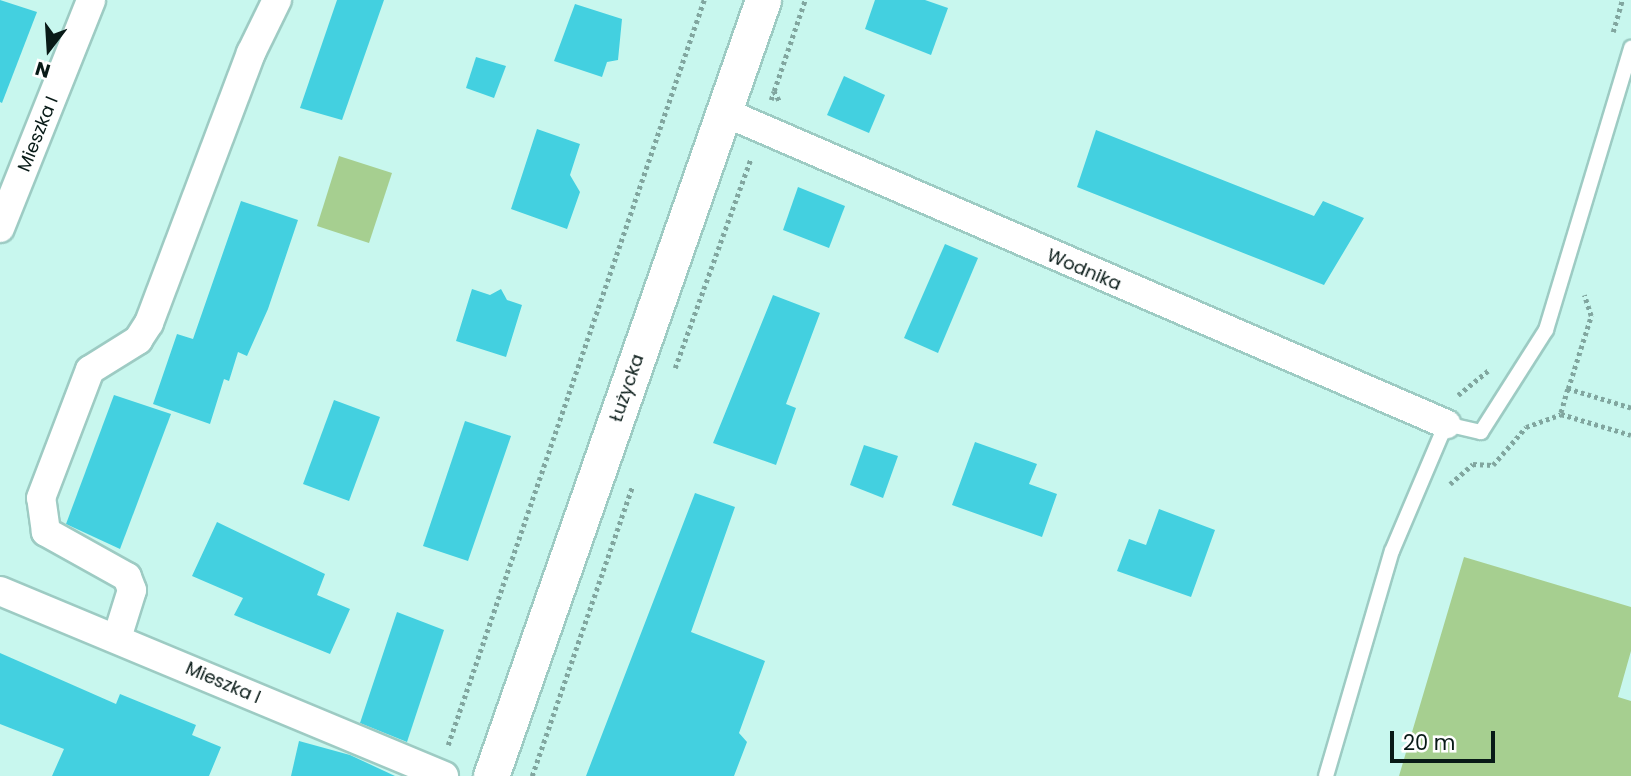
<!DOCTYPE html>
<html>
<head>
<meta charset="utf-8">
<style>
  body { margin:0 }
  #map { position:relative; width:1631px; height:776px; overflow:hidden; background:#c8f7ee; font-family:Poppins,sans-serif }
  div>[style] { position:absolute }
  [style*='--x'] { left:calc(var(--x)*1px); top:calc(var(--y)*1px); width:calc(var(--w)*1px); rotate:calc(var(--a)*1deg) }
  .green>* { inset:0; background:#a6cf90 }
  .building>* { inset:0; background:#43d0e0 }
  .path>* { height:4.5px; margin-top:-2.25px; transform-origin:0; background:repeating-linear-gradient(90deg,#81a69f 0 3.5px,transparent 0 7px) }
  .roads { filter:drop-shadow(2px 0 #9dcbc3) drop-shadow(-2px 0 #9dcbc3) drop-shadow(0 2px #9dcbc3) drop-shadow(0 -2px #9dcbc3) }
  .service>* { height:14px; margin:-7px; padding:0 7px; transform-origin:7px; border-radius:7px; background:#fff }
  .minor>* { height:28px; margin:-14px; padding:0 14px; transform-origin:14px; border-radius:14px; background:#fff }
  .tertiary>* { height:35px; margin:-17.5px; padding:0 17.5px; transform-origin:17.5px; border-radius:17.5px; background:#fff }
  span { translate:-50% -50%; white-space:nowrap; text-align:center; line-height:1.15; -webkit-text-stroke:7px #fff; paint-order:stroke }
  .street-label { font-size:18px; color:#081a17 }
  .north { position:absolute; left:14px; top:14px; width:70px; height:70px; -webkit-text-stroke:5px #fff; paint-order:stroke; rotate:197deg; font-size:19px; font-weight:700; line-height:28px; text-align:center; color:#081a17 }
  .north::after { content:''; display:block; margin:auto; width:24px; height:32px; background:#081a17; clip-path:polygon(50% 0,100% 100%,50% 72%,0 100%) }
  .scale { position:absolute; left:1390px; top:731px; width:105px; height:32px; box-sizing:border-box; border:4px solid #081a17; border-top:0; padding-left:9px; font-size:21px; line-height:24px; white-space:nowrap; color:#081a17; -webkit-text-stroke:5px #fff; paint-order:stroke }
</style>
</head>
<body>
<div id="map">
  <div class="green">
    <div style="clip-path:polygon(339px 156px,392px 173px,369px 243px,317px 226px)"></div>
    <div style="clip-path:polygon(1464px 557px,1631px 607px,1631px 651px,1618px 697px,1631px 701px,1631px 776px,1399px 776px)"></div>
  </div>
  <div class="building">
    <div style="clip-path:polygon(0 0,37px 12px,2px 103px,0 102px)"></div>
    <div style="clip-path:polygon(337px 0,384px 0,342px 120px,300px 108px)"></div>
    <div style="clip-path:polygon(875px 0,925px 0,948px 8px,931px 55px,865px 29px)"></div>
    <div style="clip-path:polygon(575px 4px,622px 19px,618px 60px,607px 62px,602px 77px,554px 61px)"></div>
    <div style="clip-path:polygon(476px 57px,506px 66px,494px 98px,466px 88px)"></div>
    <div style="clip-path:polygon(844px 76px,885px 95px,869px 133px,827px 115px)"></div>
    <div style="clip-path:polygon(537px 129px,580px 144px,570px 175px,580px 192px,567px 229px,511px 209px)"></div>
    <div style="clip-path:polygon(1096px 130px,1314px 216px,1323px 201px,1364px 218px,1324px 285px,1077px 187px)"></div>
    <div style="clip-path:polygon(798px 187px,845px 206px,829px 248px,783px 230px)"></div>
    <div style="clip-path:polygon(241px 201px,298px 220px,268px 309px,247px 356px,238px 352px,229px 381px,224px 379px,210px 424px,153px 404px,177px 334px,193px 339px)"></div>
    <div style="clip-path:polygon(945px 244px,978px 258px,938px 353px,904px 338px)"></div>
    <div style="clip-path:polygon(472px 289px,490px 295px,501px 289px,507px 300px,522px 305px,506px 357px,456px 341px)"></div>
    <div style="clip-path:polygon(773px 295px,820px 313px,786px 404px,796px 408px,776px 465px,713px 443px)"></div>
    <div style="clip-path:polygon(114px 395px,171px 414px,120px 549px,66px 524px)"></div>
    <div style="clip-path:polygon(334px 400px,380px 417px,349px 501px,303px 484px)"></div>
    <div style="clip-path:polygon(465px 421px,511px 436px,468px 561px,423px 546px)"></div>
    <div style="clip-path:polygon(975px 442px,1037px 464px,1029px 484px,1057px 494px,1042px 537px,952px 505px)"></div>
    <div style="clip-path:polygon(864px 445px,898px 456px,883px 498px,850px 485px)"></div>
    <div style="clip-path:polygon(695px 493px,735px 507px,691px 632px,765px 661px,739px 733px,747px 742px,734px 776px,586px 776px)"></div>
    <div style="clip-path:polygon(1159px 509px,1215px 530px,1191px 597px,1117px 571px,1129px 539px,1146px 545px)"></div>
    <div style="clip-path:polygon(217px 522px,325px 574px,317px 595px,350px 609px,330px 654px,234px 615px,243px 598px,192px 576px)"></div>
    <div style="clip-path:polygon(397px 612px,444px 630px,407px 742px,360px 723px)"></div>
    <div style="clip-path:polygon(0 653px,116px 704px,120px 694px,196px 725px,192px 735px,221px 747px,209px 776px,52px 776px,64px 749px,0 724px)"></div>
    <div style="clip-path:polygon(299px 741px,350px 755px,395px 776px,291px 776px)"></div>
  </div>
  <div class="path">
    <div style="--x:1613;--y:32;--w:33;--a:-74"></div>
    <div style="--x:774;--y:91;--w:96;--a:-71.2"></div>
    <div style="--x:771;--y:100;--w:9;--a:-72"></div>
    <div style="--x:774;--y:91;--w:13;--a:61"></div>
    <div style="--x:675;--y:368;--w:223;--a:-70.1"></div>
    <div style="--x:1568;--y:389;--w:77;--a:-72.5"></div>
    <div style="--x:1591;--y:316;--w:22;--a:-108"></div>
    <div style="--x:1458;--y:395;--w:40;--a:-39"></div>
    <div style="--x:1631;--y:408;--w:66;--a:-163.2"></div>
    <div style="--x:1568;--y:389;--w:26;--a:106"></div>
    <div style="--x:1561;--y:414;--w:73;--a:16.7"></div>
    <div style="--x:1450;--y:484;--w:30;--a:-41"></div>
    <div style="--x:1473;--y:464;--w:20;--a:3"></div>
    <div style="--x:1493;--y:465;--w:50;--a:-49"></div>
    <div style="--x:1526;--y:427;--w:37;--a:-20"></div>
    <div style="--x:448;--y:745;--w:788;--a:-71.04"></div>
    <div style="--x:532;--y:776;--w:305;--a:-70.9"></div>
  </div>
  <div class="roads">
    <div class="service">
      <div style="--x:1326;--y:776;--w:234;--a:-73.7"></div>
      <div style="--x:1392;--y:551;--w:138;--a:-67"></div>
      <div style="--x:1446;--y:424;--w:36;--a:13"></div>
      <div style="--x:1481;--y:432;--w:121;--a:-57.5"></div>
      <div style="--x:1546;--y:330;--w:295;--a:-73.2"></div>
    </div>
    <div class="minor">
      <div style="--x:724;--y:112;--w:787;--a:23.37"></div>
      <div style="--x:0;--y:228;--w:245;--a:-68.2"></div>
      <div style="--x:0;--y:591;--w:481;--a:22.6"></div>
      <div style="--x:117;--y:638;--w:50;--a:-72.6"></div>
      <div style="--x:132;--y:590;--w:14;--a:-111"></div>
      <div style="--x:127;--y:577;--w:93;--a:-150.9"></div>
      <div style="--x:46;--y:532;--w:34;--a:-98"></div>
      <div style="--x:41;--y:498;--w:137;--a:-69.1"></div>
      <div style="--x:90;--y:370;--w:57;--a:-32"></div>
      <div style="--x:138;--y:340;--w:20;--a:-57"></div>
      <div style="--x:149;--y:323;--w:289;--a:-69.3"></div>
      <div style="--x:251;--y:53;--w:59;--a:-63.9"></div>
    </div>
    <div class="tertiary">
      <div style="--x:491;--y:776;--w:822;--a:-70.68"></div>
    </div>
  </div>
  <div class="street-label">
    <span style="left:38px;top:134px;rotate:-68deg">Mieszka I</span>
    <span style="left:1084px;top:270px;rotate:23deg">Wodnika</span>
    <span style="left:627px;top:388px;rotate:-71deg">Łużycka</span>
    <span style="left:223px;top:683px;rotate:23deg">Mieszka I</span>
  </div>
  <div class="north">N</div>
  <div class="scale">20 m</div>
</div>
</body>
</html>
